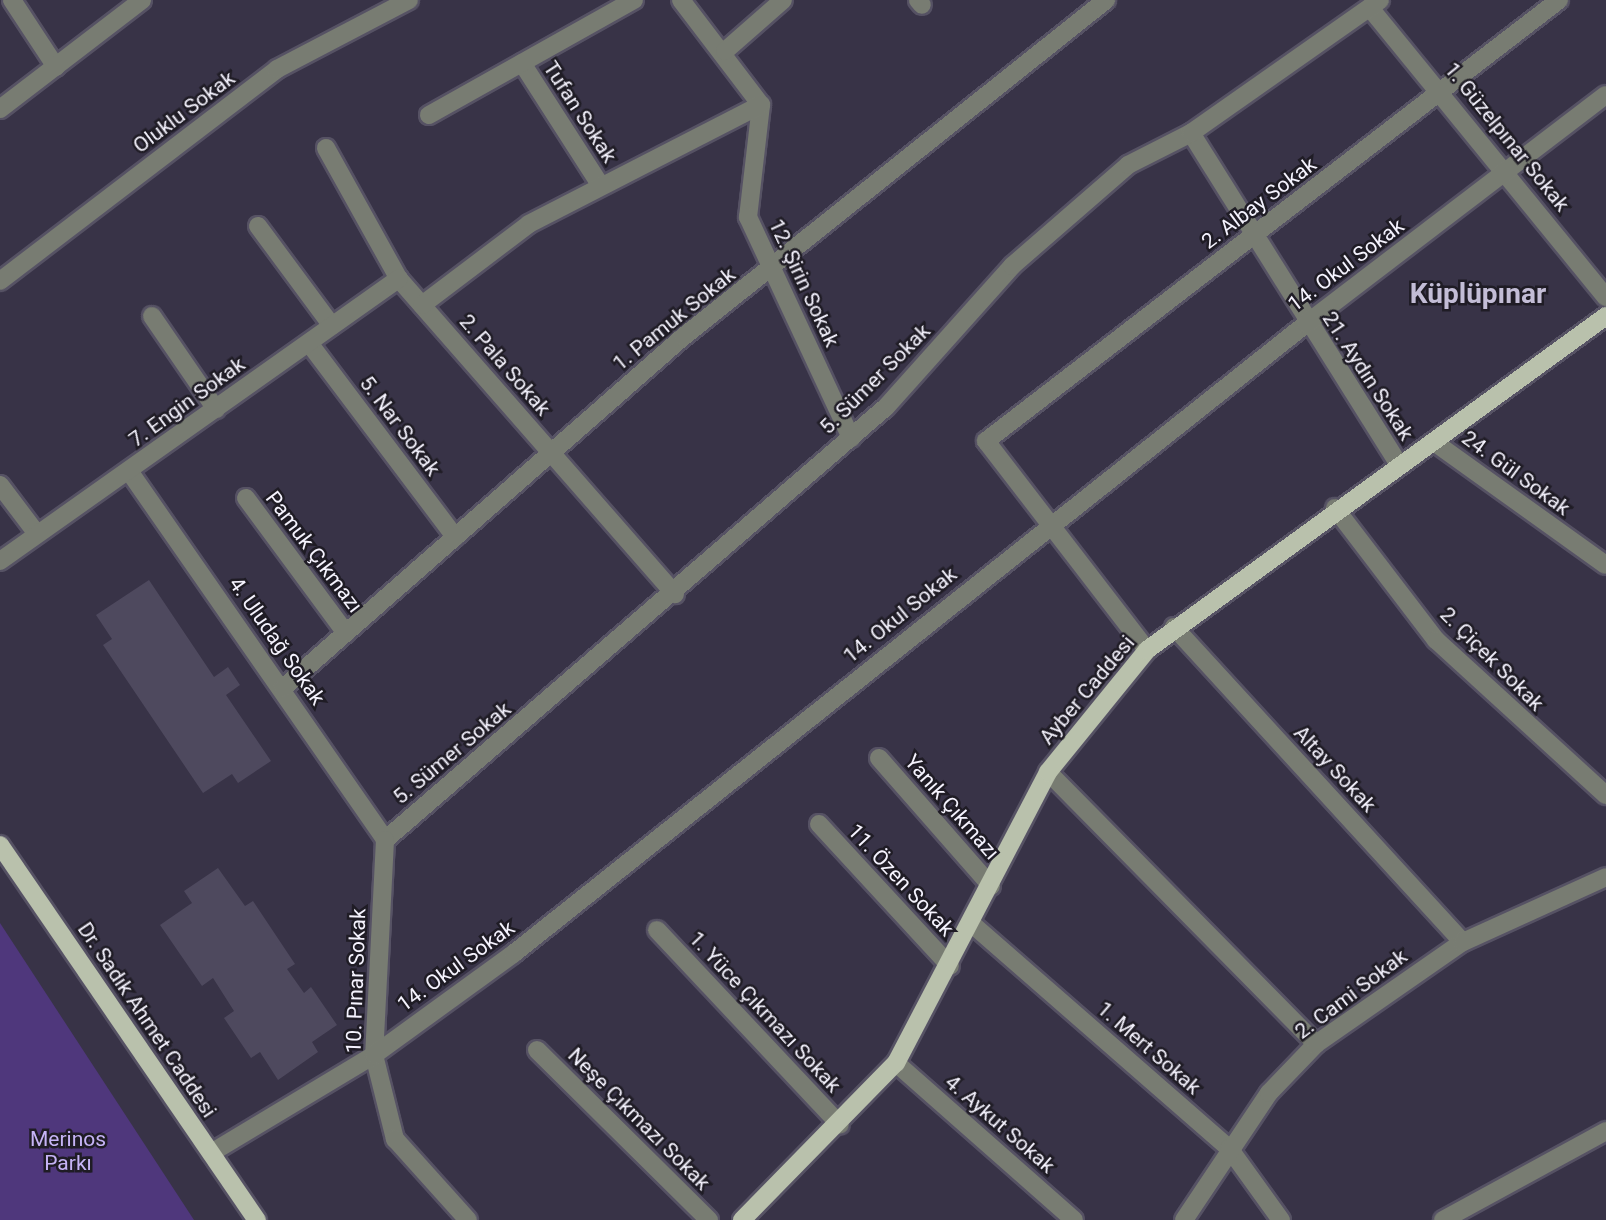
<!DOCTYPE html>
<html>
<head>
<meta charset="utf-8">
<style>
  body { margin:0 }
  #map { position:relative; width:1606px; height:1220px; overflow:hidden; background:#383347; font-family:Roboto,sans-serif }
  div>[style] { position:absolute }
  [style*='--x'] { left:calc(var(--x)*1px); top:calc(var(--y)*1px); width:calc(var(--w)*1px); rotate:calc(var(--a)*1deg) }
  .green>* { inset:0; background:#4f377c }
  .building>* { inset:0; background:#4e495e }
  .roads { filter:drop-shadow(2px 0 #565264) drop-shadow(-2px 0 #565264) drop-shadow(0 2px #565264) drop-shadow(0 -2px #565264) }
  .minor>* { height:18px; margin:-9px; padding:0 9px; transform-origin:9px; border-radius:9px; background:#787c72 }
  .major>* { height:18px; margin:-9px; padding:0 9px; transform-origin:9px; border-radius:9px; background:#b9c1ac }
  span { translate:-50% -50%; white-space:nowrap; text-align:center; line-height:1.15; -webkit-text-stroke:5px #1f1c25; paint-order:stroke }
  .street-label { font-size:21px; color:#f5f3fe }
  .park-label { font-size:21px; color:#c6b4f6 }
  .district-label { font-size:28px; color:#c3bdd6; font-weight:700 }
</style>
</head>
<body>
<div id="map">
  <div class="green">
    <div style="clip-path:polygon(0 923px,194px 1220px,0 1220px)"></div>
  </div>
  <div class="building">
    <div style="clip-path:polygon(149px 580px,214px 677px,228px 667px,240px 685px,226px 695px,271px 761px,238px 783px,232px 774px,203px 793px,103px 645px,112px 639px,96px 615px)"></div>
    <div style="clip-path:polygon(218px 868px,245px 906px,253px 901px,295px 964px,287px 969px,304px 993px,311px 987px,337px 1025px,312px 1042px,318px 1052px,278px 1080px,260px 1052px,251px 1058px,224px 1018px,234px 1011px,213px 978px,202px 986px,160px 925px,192px 903px,184px 891px)"></div>
  </div>
  <div class="roads">
    <div class="minor">
      <div style="--x:12;--y:0;--w:80;--a:56.7"></div>
      <div style="--x:681;--y:0;--w:132;--a:52.7"></div>
      <div style="--x:761;--y:105;--w:113;--a:96.6"></div>
      <div style="--x:748;--y:217;--w:244;--a:65"></div>
      <div style="--x:918;--y:0;--w:6;--a:51"></div>
      <div style="--x:1370;--y:8;--w:373;--a:50.8"></div>
      <div style="--x:725;--y:51;--w:77;--a:-41.3"></div>
      <div style="--x:522;--y:63;--w:146;--a:57.3"></div>
      <div style="--x:0;--y:109;--w:179;--a:-37.5"></div>
      <div style="--x:429;--y:115;--w:235;--a:-29.3"></div>
      <div style="--x:1191;--y:133;--w:391;--a:57.9"></div>
      <div style="--x:326;--y:148;--w:150;--a:60.9"></div>
      <div style="--x:399;--y:279;--w:419;--a:48.8"></div>
      <div style="--x:258;--y:226;--w:124;--a:53.5"></div>
      <div style="--x:0;--y:281;--w:349;--a:-37.4"></div>
      <div style="--x:277;--y:69;--w:149;--a:-27.6"></div>
      <div style="--x:422;--y:305;--w:134;--a:-37.1"></div>
      <div style="--x:529;--y:224;--w:261;--a:-27.2"></div>
      <div style="--x:152;--y:316;--w:113;--a:55.5"></div>
      <div style="--x:309;--y:343;--w:243;--a:53"></div>
      <div style="--x:1434;--y:442;--w:211;--a:35.6"></div>
      <div style="--x:129;--y:471;--w:449;--a:55.2"></div>
      <div style="--x:0;--y:485;--w:61;--a:52.9"></div>
      <div style="--x:246;--y:498;--w:168;--a:53.5"></div>
      <div style="--x:1335;--y:508;--w:166;--a:52.6"></div>
      <div style="--x:1436;--y:640;--w:230;--a:42.4"></div>
      <div style="--x:0;--y:561;--w:489;--a:-35.3"></div>
      <div style="--x:1174;--y:627;--w:427;--a:47.5"></div>
      <div style="--x:1147;--y:650;--w:264;--a:-127.6"></div>
      <div style="--x:986;--y:441;--w:723;--a:-37.58"></div>
      <div style="--x:283;--y:688;--w:532;--a:-41.27"></div>
      <div style="--x:683;--y:337;--w:541;--a:-38.54"></div>
      <div style="--x:879;--y:758;--w:170;--a:48.8"></div>
      <div style="--x:1048;--y:772;--w:382;--a:45.4"></div>
      <div style="--x:819;--y:824;--w:193;--a:47.3"></div>
      <div style="--x:385;--y:840;--w:662;--a:-40.84"></div>
      <div style="--x:886;--y:407;--w:189;--a:-48.2"></div>
      <div style="--x:1012;--y:266;--w:154;--a:-41"></div>
      <div style="--x:1128;--y:165;--w:71;--a:-26.9"></div>
      <div style="--x:1191;--y:133;--w:231;--a:-35.1"></div>
      <div style="--x:385;--y:840;--w:215;--a:92.9"></div>
      <div style="--x:374;--y:1055;--w:87;--a:76"></div>
      <div style="--x:395;--y:1139;--w:109;--a:48"></div>
      <div style="--x:972;--y:924;--w:341;--a:41.1"></div>
      <div style="--x:1229;--y:1148;--w:89;--a:54.2"></div>
      <div style="--x:657;--y:930;--w:267;--a:46.8"></div>
      <div style="--x:537;--y:1050;--w:242;--a:44.7"></div>
      <div style="--x:896;--y:1063;--w:237;--a:41.4"></div>
      <div style="--x:211;--y:1153;--w:190;--a:-31"></div>
      <div style="--x:374;--y:1055;--w:172;--a:-36"></div>
      <div style="--x:513;--y:954;--w:1013;--a:-38.47"></div>
      <div style="--x:1306;--y:324;--w:377;--a:-37.4"></div>
      <div style="--x:1184;--y:1220;--w:153;--a:-56.2"></div>
      <div style="--x:1269;--y:1093;--w:68;--a:-46.2"></div>
      <div style="--x:1316;--y:1044;--w:179;--a:-34.8"></div>
      <div style="--x:1463;--y:942;--w:157;--a:-24.4"></div>
      <div style="--x:1443;--y:1220;--w:186;--a:-28.6"></div>
    </div>
    <div class="major">
      <div style="--x:0;--y:845;--w:455;--a:55.6"></div>
      <div style="--x:742;--y:1220;--w:220;--a:-45.6"></div>
      <div style="--x:896;--y:1063;--w:328;--a:-62.4"></div>
      <div style="--x:1048;--y:772;--w:157;--a:-50.9"></div>
      <div style="--x:1147;--y:650;--w:568;--a:-36.04"></div>
    </div>
  </div>
  <div class="street-label">
    <span style="left:184px;top:112px;rotate:-37deg">Oluklu Sokak</span>
    <span style="left:580px;top:112px;rotate:57deg">Tufan Sokak</span>
    <span style="left:1507px;top:137px;rotate:51deg">1. Güzelpınar Sokak</span>
    <span style="left:1259px;top:203px;rotate:-37deg">2. Albay Sokak</span>
    <span style="left:1346px;top:265px;rotate:-37deg">14. Okul Sokak</span>
    <span style="left:804px;top:283px;rotate:65deg">12. Şirin Sokak</span>
    <span style="left:674px;top:319px;rotate:-39deg">1. Pamuk Sokak</span>
    <span style="left:505px;top:365px;rotate:49deg">2. Pala Sokak</span>
    <span style="left:1368px;top:376px;rotate:57deg">21. Aydın Sokak</span>
    <span style="left:875px;top:379px;rotate:-45deg">5. Sümer Sokak</span>
    <span style="left:187px;top:402px;rotate:-36deg">7. Engin Sokak</span>
    <span style="left:400px;top:426px;rotate:53deg">5. Nar Sokak</span>
    <span style="left:1516px;top:473px;rotate:36deg">24. Gül Sokak</span>
    <span style="left:314px;top:552px;rotate:53deg">Pamuk Çıkmazı</span>
    <span style="left:900px;top:615px;rotate:-39deg">14. Okul Sokak</span>
    <span style="left:277px;top:641px;rotate:55deg">4. Uludağ Sokak</span>
    <span style="left:1492px;top:659px;rotate:45deg">2. Çiçek Sokak</span>
    <span style="left:1087px;top:690px;rotate:-50deg">Ayber Caddesi</span>
    <span style="left:452px;top:753px;rotate:-40deg">5. Sümer Sokak</span>
    <span style="left:1335px;top:769px;rotate:47deg">Altay Sokak</span>
    <span style="left:952px;top:807px;rotate:49deg">Yanık Çıkmazı</span>
    <span style="left:901px;top:880px;rotate:47deg">11. Özen Sokak</span>
    <span style="left:456px;top:966px;rotate:-36deg">14. Okul Sokak</span>
    <span style="left:356px;top:981px;rotate:-88deg">10. Pınar Sokak</span>
    <span style="left:1351px;top:994px;rotate:-37deg">2. Cami Sokak</span>
    <span style="left:765px;top:1012px;rotate:47deg">1. Yüce Çıkmazı Sokak</span>
    <span style="left:147px;top:1020px;rotate:56deg">Dr. Sadık Ahmet Caddesi</span>
    <span style="left:1149px;top:1048px;rotate:41deg">1. Mert Sokak</span>
    <span style="left:639px;top:1119px;rotate:45deg">Neşe Çıkmazı Sokak</span>
    <span style="left:1000px;top:1124px;rotate:41deg">4. Aykut Sokak</span>
  </div>
  <div class="park-label">
    <span style="left:68px;top:1151px">Merinos<br>Parkı</span>
  </div>
  <div class="district-label">
    <span style="left:1478px;top:294px">Küplüpınar</span>
  </div>
</div>
</body>
</html>
